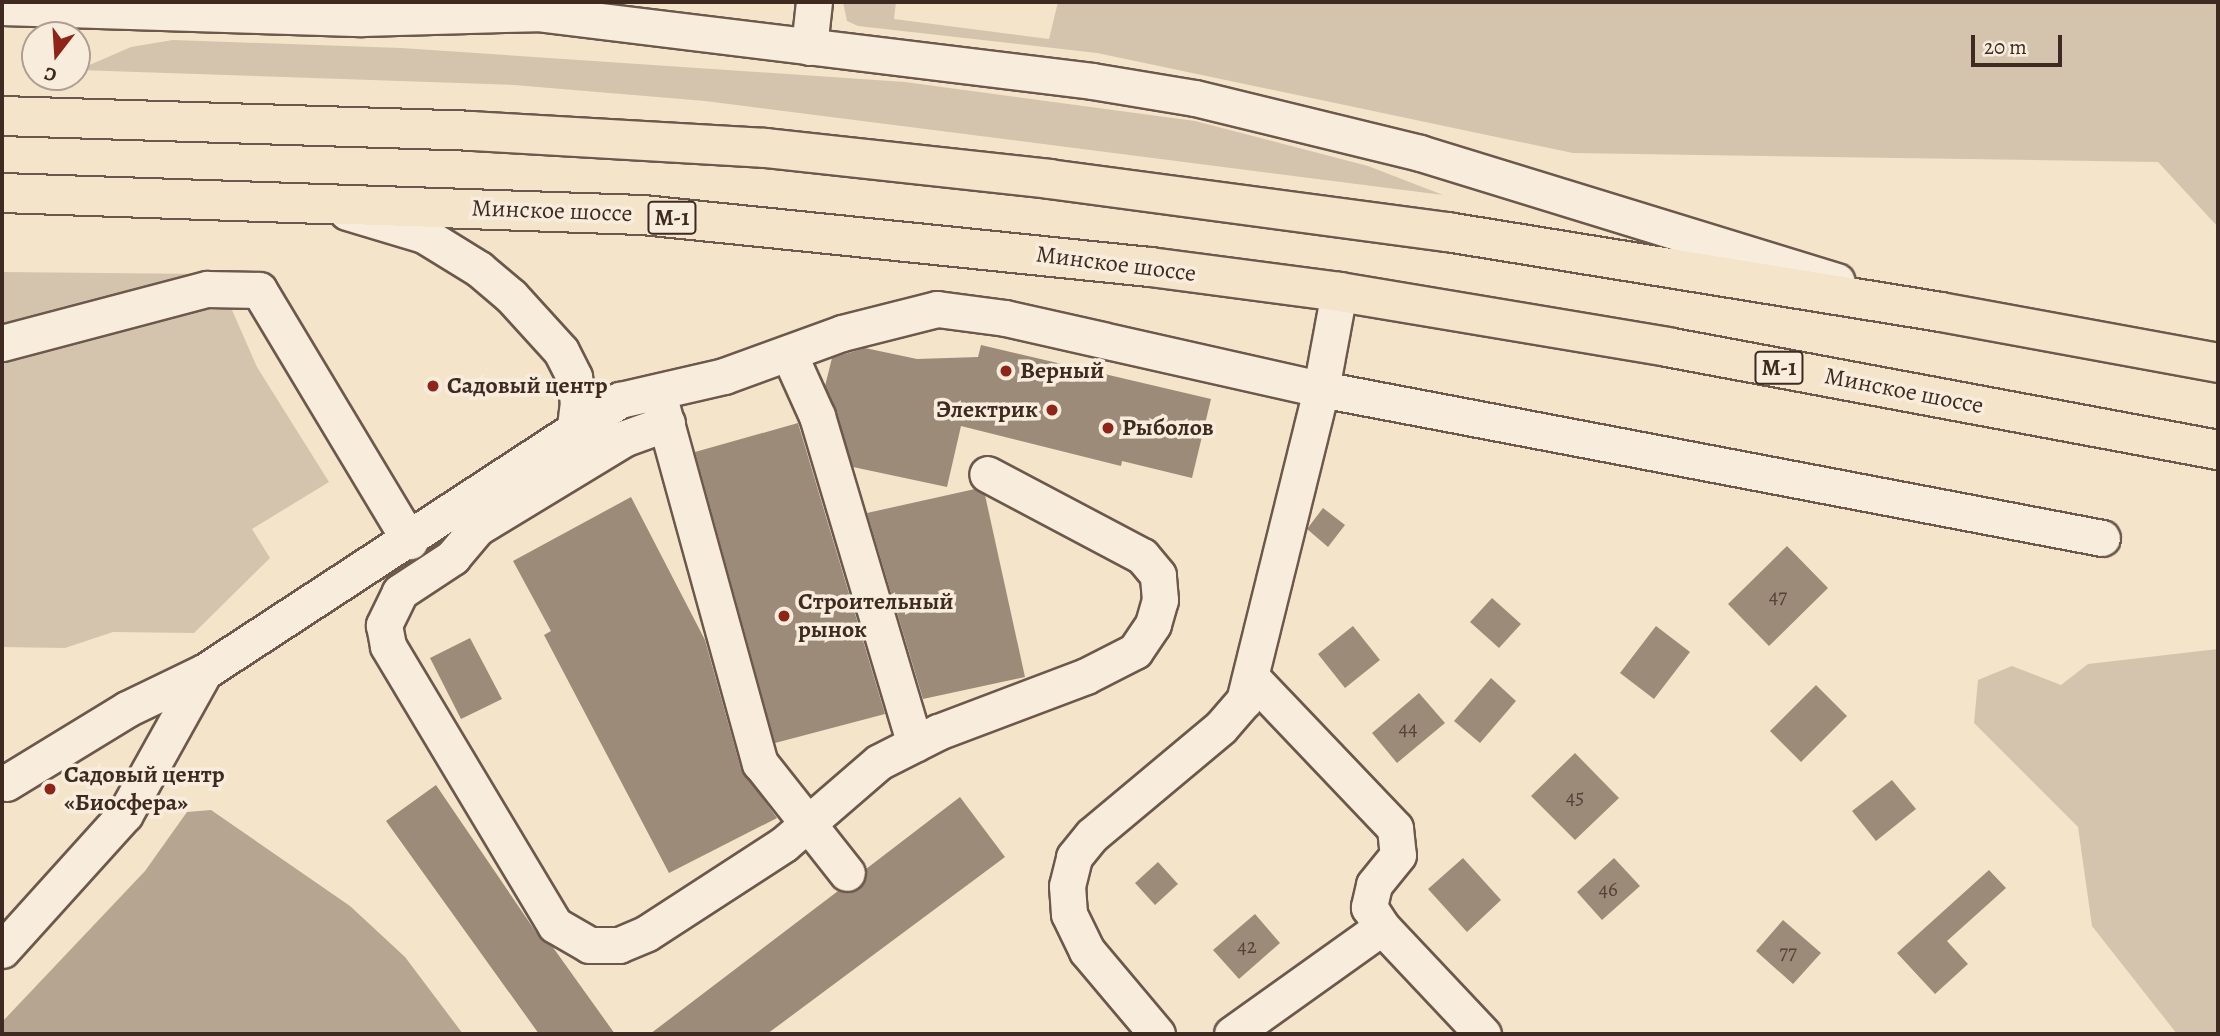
<!DOCTYPE html>
<html>
<head>
<meta charset="utf-8">
<style>
  body { margin:0 }
  #map { position:relative; width:2220px; height:1036px; overflow:hidden; background:#f4e4c9; font-family:Alegreya,serif }
  div>[style] { position:absolute }
  [style*='--x'] { left:calc(var(--x)*1px); top:calc(var(--y)*1px); width:calc(var(--w)*1px); rotate:calc(var(--a)*1deg) }
  .green>* { inset:0; background:#d5c4ad }
  .water>* { inset:0; background:#b6a590 }
  .building>* { inset:0; background:#9d8b79 }
  .roads { filter:drop-shadow(2px 0 #6c584c) drop-shadow(-2px 0 #6c584c) drop-shadow(0 2px #6c584c) drop-shadow(0 -2px #6c584c) }
  .minor>* { height:35px; margin:-17.5px; padding:0 17.5px; transform-origin:17.5px; border-radius:17.5px; background:#f8eddc }
  .highway>* { height:38px; margin:-19px; padding:0 19px; transform-origin:19px; border-radius:19px; background:#f4e4c9 }
  .dots>* { width:19px; height:19px; translate:-50% -50%; box-sizing:border-box; border:4px solid #f8eddc; border-radius:50% }
  span { translate:-50% -50%; white-space:nowrap; text-align:center; line-height:1.15; -webkit-text-stroke:7px #f8eddc; paint-order:stroke }
  .number-label { font-size:21px; color:#564238 }
  .number-label span { -webkit-text-stroke-width:0 }
  .shield-label span { padding:2px 5px; background:#f8eddc; border:2px solid; border-radius:5px; -webkit-text-stroke-width:0 }
  .shield-label { font-size:23px; color:#3f2a22; font-weight:700 }
  .street-label { font-size:24px; color:#3f2a22 }
  .poi-label { font-size:24px; color:#3f2a22; font-weight:700 }
  .left { translate:0 -50%; text-align:left }
  .right { translate:-100% -50%; text-align:right }
  .frame { position:absolute; inset:0; border:4px solid #3f2a22; pointer-events:none }
  .north { position:absolute; left:21px; top:21px; width:70px; height:70px; box-sizing:border-box; background:#f8eddc; border:2px solid #ae9f92; border-radius:50%; rotate:197deg; font-size:19px; font-weight:700; line-height:28px; text-align:center; color:#3f2a22 }
  .north::after { content:''; display:block; margin:auto; width:24px; height:32px; background:#8f2418; clip-path:polygon(50% 0,100% 100%,50% 72%,0 100%) }
  .scale { position:absolute; left:1971px; top:35px; width:91px; height:32px; box-sizing:border-box; border:4px solid #3f2a22; border-top:0; padding-left:9px; font-size:21px; line-height:24px; white-space:nowrap; color:#3f2a22; -webkit-text-stroke:5px #f8eddc; paint-order:stroke }
</style>
</head>
<body>
<div id="map">
  <div class="green">
    <div style="clip-path:polygon(843px 2px,896px 2px,894px 19px,1049px 39px,1058px 2px,2218px 2px,2218px 227px,2158px 162px,1573px 153px,1097px 53px,858px 26px,847px 21px)"></div>
    <div style="clip-path:polygon(173px 40px,401px 48px,905px 82px,1195px 121px,1368px 166px,1443px 195px,705px 101px,514px 85px,78px 70px,131px 47px)"></div>
    <div style="clip-path:polygon(2px 272px,204px 274px,232px 310px,257px 367px,329px 482px,252px 529px,270px 558px,194px 633px,113px 632px,65px 648px,2px 647px)"></div>
    <div style="clip-path:polygon(2218px 649px,2218px 1034px,2177px 1034px,2092px 926px,2078px 827px,1974px 723px,1978px 680px,2012px 666px,2061px 685px,2088px 664px)"></div>
  </div>
  <div class="water">
    <div style="clip-path:polygon(211px 810px,350px 906px,405px 957px,463px 1034px,2px 1034px,2px 1022px,145px 871px,187px 812px)"></div>
  </div>
  <div class="building">
    <div style="clip-path:polygon(981px 345px,1211px 399px,1192px 478px,1122px 461px,1121px 466px,961px 426px,947px 487px,853px 467px,825px 386px,832px 358px,865px 348px,917px 359px,978px 357px)"></div>
    <div style="clip-path:polygon(798px 423px,885px 714px,775px 743px,695px 452px)"></div>
    <div style="clip-path:polygon(975px 489px,985px 495px,1025px 677px,923px 699px,867px 513px)"></div>
    <div style="clip-path:polygon(631px 497px,705px 640px,741px 769px,777px 818px,669px 873px,544px 635px,551px 631px,513px 561px)"></div>
    <div style="clip-path:polygon(1323px 508px,1345px 525px,1328px 547px,1307px 529px)"></div>
    <div style="clip-path:polygon(1787px 546px,1828px 588px,1769px 646px,1728px 604px)"></div>
    <div style="clip-path:polygon(1492px 598px,1521px 624px,1499px 648px,1470px 622px)"></div>
    <div style="clip-path:polygon(1353px 626px,1380px 660px,1345px 688px,1318px 654px)"></div>
    <div style="clip-path:polygon(1656px 626px,1690px 652px,1654px 699px,1620px 673px)"></div>
    <div style="clip-path:polygon(470px 638px,502px 699px,461px 719px,430px 658px)"></div>
    <div style="clip-path:polygon(1491px 678px,1516px 701px,1480px 743px,1454px 721px)"></div>
    <div style="clip-path:polygon(1816px 685px,1847px 716px,1801px 762px,1770px 731px)"></div>
    <div style="clip-path:polygon(1419px 693px,1445px 723px,1397px 763px,1372px 733px)"></div>
    <div style="clip-path:polygon(1575px 753px,1619px 798px,1575px 840px,1531px 796px)"></div>
    <div style="clip-path:polygon(1892px 780px,1916px 809px,1876px 841px,1852px 811px)"></div>
    <div style="clip-path:polygon(436px 785px,538px 935px,552px 946px,615px 1034px,539px 1034px,386px 821px)"></div>
    <div style="clip-path:polygon(960px 797px,1005px 857px,767px 1034px,650px 1034px,838px 891px,859px 889px,866px 869px)"></div>
    <div style="clip-path:polygon(1463px 858px,1501px 900px,1467px 932px,1428px 889px)"></div>
    <div style="clip-path:polygon(1614px 858px,1640px 886px,1602px 920px,1577px 892px)"></div>
    <div style="clip-path:polygon(1158px 862px,1178px 884px,1155px 905px,1135px 883px)"></div>
    <div style="clip-path:polygon(1989px 870px,2006px 888px,1947px 941px,1968px 964px,1935px 994px,1897px 953px)"></div>
    <div style="clip-path:polygon(1255px 914px,1280px 943px,1239px 979px,1213px 950px)"></div>
    <div style="clip-path:polygon(1783px 920px,1821px 953px,1793px 984px,1756px 951px)"></div>
  </div>
  <div class="roads">
    <div class="minor">
      <div style="--x:2;--y:7;--w:360;--a:1.8"></div>
      <div style="--x:362;--y:18;--w:174;--a:-1.6"></div>
      <div style="--x:536;--y:13;--w:560;--a:6.97"></div>
      <div style="--x:1092;--y:81;--w:104;--a:9.4"></div>
      <div style="--x:1195;--y:98;--w:232;--a:13.7"></div>
      <div style="--x:1420;--y:153;--w:436;--a:17.1"></div>
      <div style="--x:809;--y:47;--w:45;--a:-83.7"></div>
      <div style="--x:347;--y:212;--w:80;--a:16.6"></div>
      <div style="--x:424;--y:235;--w:65;--a:31.7"></div>
      <div style="--x:479;--y:269;--w:42;--a:40.2"></div>
      <div style="--x:511;--y:296;--w:74;--a:47.7"></div>
      <div style="--x:561;--y:351;--w:29;--a:63"></div>
      <div style="--x:574;--y:377;--w:25;--a:81"></div>
      <div style="--x:578;--y:402;--w:24;--a:97"></div>
      <div style="--x:2;--y:343;--w:212;--a:-14.8"></div>
      <div style="--x:207;--y:289;--w:52;--a:1.1"></div>
      <div style="--x:259;--y:290;--w:293;--a:59"></div>
      <div style="--x:789;--y:354;--w:68;--a:65.7"></div>
      <div style="--x:817;--y:416;--w:342;--a:73.4"></div>
      <div style="--x:660;--y:401;--w:376;--a:74.6"></div>
      <div style="--x:760;--y:763;--w:140;--a:51.7"></div>
      <div style="--x:667;--y:423;--w:45;--a:160.3"></div>
      <div style="--x:625;--y:438;--w:173;--a:148.7"></div>
      <div style="--x:477;--y:528;--w:38;--a:130"></div>
      <div style="--x:453;--y:557;--w:64;--a:146.6"></div>
      <div style="--x:400;--y:592;--w:37;--a:116"></div>
      <div style="--x:384;--y:625;--w:21;--a:79"></div>
      <div style="--x:388;--y:646;--w:325;--a:59.1"></div>
      <div style="--x:555;--y:925;--w:39;--a:30"></div>
      <div style="--x:589;--y:945;--w:30;--a:0"></div>
      <div style="--x:619;--y:945;--w:30;--a:-23"></div>
      <div style="--x:647;--y:933;--w:163;--a:-33"></div>
      <div style="--x:784;--y:844;--w:125;--a:-40.8"></div>
      <div style="--x:879;--y:762;--w:66;--a:-27"></div>
      <div style="--x:938;--y:732;--w:158;--a:-20.7"></div>
      <div style="--x:1086;--y:676;--w:55;--a:-27"></div>
      <div style="--x:1135;--y:651;--w:32;--a:-56"></div>
      <div style="--x:1153;--y:624;--w:25;--a:-74"></div>
      <div style="--x:1160;--y:600;--w:25;--a:-95"></div>
      <div style="--x:1158;--y:575;--w:25;--a:-130"></div>
      <div style="--x:1142;--y:556;--w:175;--a:-152.1"></div>
      <div style="--x:1253;--y:679;--w:206;--a:46.4"></div>
      <div style="--x:1395;--y:828;--w:27;--a:84"></div>
      <div style="--x:1398;--y:855;--w:38;--a:129"></div>
      <div style="--x:1374;--y:885;--w:23;--a:103"></div>
      <div style="--x:1369;--y:907;--w:24;--a:57"></div>
      <div style="--x:1382;--y:927;--w:147;--a:46.7"></div>
      <div style="--x:6;--y:783;--w:142;--a:-31.4"></div>
      <div style="--x:127;--y:709;--w:85;--a:-25.7"></div>
      <div style="--x:2;--y:950;--w:183;--a:-47.9"></div>
      <div style="--x:125;--y:814;--w:162;--a:-60.9"></div>
      <div style="--x:204;--y:672;--w:497;--a:-33.2"></div>
      <div style="--x:620;--y:400;--w:107;--a:-13"></div>
      <div style="--x:724;--y:376;--w:126;--a:-20"></div>
      <div style="--x:842;--y:333;--w:98;--a:-14.2"></div>
      <div style="--x:937;--y:309;--w:69;--a:7.5"></div>
      <div style="--x:1005;--y:318;--w:324;--a:12.7"></div>
      <div style="--x:1321;--y:389;--w:795;--a:10.8"></div>
      <div style="--x:1157;--y:1034;--w:109;--a:-130.1"></div>
      <div style="--x:1087;--y:951;--w:41;--a:-115.9"></div>
      <div style="--x:1069;--y:914;--w:28;--a:-94"></div>
      <div style="--x:1067;--y:886;--w:30;--a:-76"></div>
      <div style="--x:1074;--y:857;--w:28;--a:-51"></div>
      <div style="--x:1092;--y:835;--w:168;--a:-39.9"></div>
      <div style="--x:1221;--y:727;--w:35;--a:-49"></div>
      <div style="--x:1244;--y:701;--w:321;--a:-76.1"></div>
      <div style="--x:1321;--y:389;--w:99;--a:-79.5"></div>
      <div style="--x:1232;--y:1034;--w:184;--a:-35.5"></div>
    </div>
    <div class="highway">
      <div style="--x:2;--y:116;--w:469;--a:1.8"></div>
      <div style="--x:471;--y:131;--w:294;--a:3.3"></div>
      <div style="--x:765;--y:148;--w:286;--a:6.2"></div>
      <div style="--x:1049;--y:179;--w:402;--a:7.6"></div>
      <div style="--x:1447;--y:232;--w:500;--a:9.2"></div>
      <div style="--x:1941;--y:312;--w:282;--a:10.4"></div>
      <div style="--x:2;--y:193;--w:641;--a:1.97"></div>
      <div style="--x:643;--y:215;--w:510;--a:5.86"></div>
      <div style="--x:1150;--y:267;--w:191;--a:7.5"></div>
      <div style="--x:1339;--y:292;--w:333;--a:9.5"></div>
      <div style="--x:1667;--y:347;--w:561;--a:10.59"></div>
    </div>
  </div>
  <div class="dots">
    <div style="left:1006px;top:371px;background:#8f2418"></div>
    <div style="left:433px;top:386px;background:#8f2418"></div>
    <div style="left:1052px;top:410px;background:#8f2418"></div>
    <div style="left:1108px;top:428px;background:#8f2418"></div>
    <div style="left:784px;top:616px;background:#8f2418"></div>
    <div style="left:50px;top:789px;background:#8f2418"></div>
  </div>
  <div class="number-label">
    <span style="left:1778px;top:596px">47</span>
    <span style="left:1408px;top:728px">44</span>
    <span style="left:1575px;top:797px">45</span>
    <span style="left:1608px;top:889px">46</span>
    <span style="left:1247px;top:946px">42</span>
    <span style="left:1788px;top:952px">77</span>
  </div>
  <div class="shield-label">
    <span style="left:672px;top:218px">М-1</span>
    <span style="left:1779px;top:368px">М-1</span>
  </div>
  <div class="street-label">
    <span style="left:552px;top:211px;rotate:2deg">Минское шоссе</span>
    <span style="left:1116px;top:264px;rotate:7deg">Минское шоссе</span>
    <span style="left:1904px;top:391px;rotate:11deg">Минское шоссе</span>
  </div>
  <div class="poi-label">
    <span class="left" style="left:1020px;top:371px">Верный</span>
    <span class="left" style="left:447px;top:386px">Садовый центр</span>
    <span class="right" style="left:1038px;top:410px">Электрик</span>
    <span class="left" style="left:1122px;top:428px">Рыболов</span>
    <span class="left" style="left:798px;top:616px">Строительный<br>рынок</span>
    <span class="left" style="left:64px;top:789px">Садовый центр<br>«Биосфера»</span>
  </div>
  <div class="frame"></div>
  <div class="north">С</div>
  <div class="scale">20 m</div>
</div>
</body>
</html>
